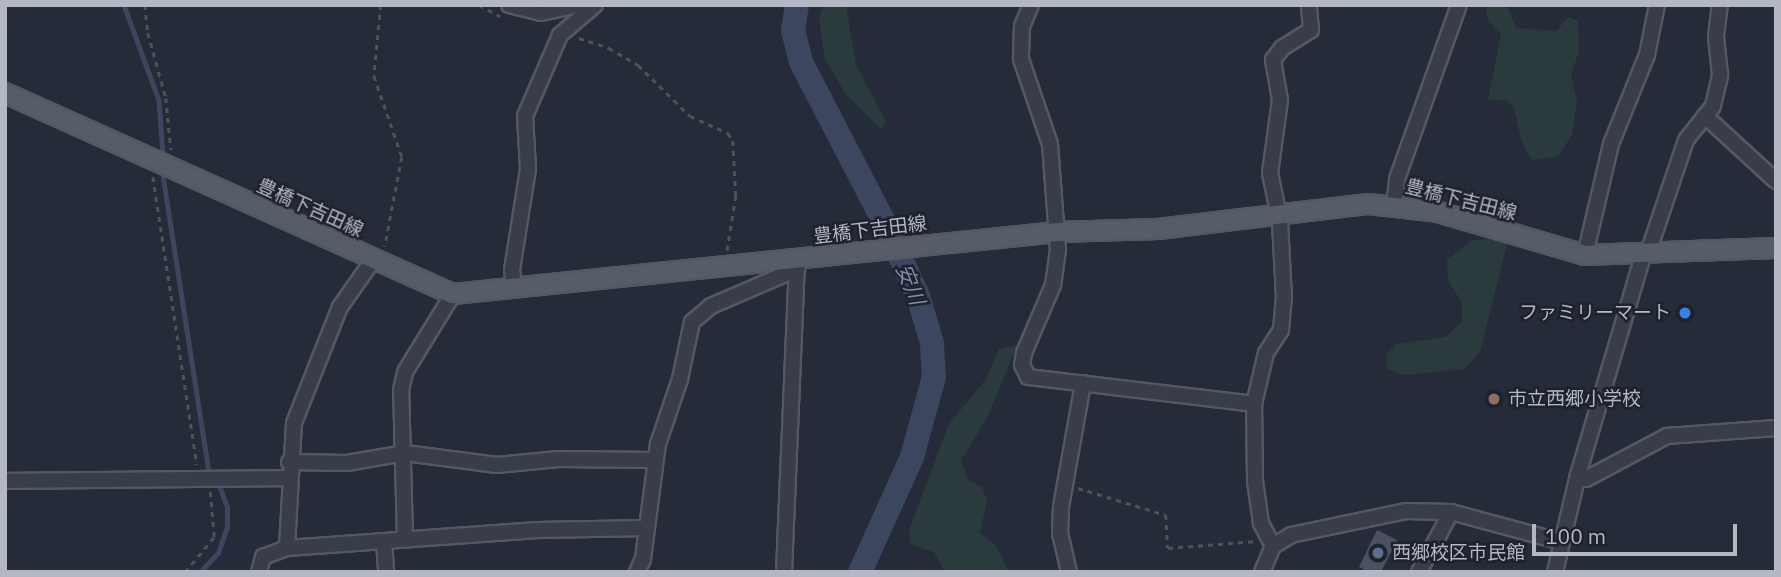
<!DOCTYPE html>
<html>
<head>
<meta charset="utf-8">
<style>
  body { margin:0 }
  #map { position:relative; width:1781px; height:577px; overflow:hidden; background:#252b38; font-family:"IBM Plex Sans","Noto Sans JP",sans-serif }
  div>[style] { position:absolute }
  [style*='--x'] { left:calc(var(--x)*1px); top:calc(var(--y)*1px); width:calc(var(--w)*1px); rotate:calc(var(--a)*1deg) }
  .green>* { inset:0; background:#2b3b3d }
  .stream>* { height:4.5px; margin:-2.25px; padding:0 2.25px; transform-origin:2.25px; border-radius:2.25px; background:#3c475f }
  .river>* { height:24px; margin:-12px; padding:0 12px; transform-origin:12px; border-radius:12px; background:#3c475f }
  .building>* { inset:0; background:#4b5160 }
  .path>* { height:2.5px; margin-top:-1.25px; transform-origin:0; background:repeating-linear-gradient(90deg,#48565a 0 5px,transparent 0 10px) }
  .roads { filter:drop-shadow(2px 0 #535863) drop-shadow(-2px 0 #535863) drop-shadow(0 2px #535863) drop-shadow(0 -2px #535863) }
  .minor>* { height:14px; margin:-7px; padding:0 7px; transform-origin:7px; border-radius:7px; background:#383d49 }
  .major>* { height:18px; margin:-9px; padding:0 9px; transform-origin:9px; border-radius:9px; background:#565c68 }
  .dots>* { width:19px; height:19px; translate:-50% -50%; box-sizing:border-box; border:4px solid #1d222d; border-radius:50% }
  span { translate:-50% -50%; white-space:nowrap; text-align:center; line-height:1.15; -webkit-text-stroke:5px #1d222d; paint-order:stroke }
  .street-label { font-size:19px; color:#b3b8c4 }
  .poi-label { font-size:19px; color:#b3b8c4 }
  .right { translate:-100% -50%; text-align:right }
  .left { translate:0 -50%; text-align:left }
  .water-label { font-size:21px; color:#7e8caa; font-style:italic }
  .frame { position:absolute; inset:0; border:7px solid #b3b8c4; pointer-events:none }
  .scale { position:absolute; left:1532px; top:524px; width:205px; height:32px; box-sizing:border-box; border:4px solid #b3b8c4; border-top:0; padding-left:9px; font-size:21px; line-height:24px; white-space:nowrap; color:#b3b8c4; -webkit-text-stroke:5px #1d222d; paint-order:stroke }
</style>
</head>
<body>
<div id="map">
  <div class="green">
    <div style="clip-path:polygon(824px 5px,846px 5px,856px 64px,886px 122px,881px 129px,846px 94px,825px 60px,819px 19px)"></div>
    <div style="clip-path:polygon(1485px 5px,1507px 5px,1516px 28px,1556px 31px,1568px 17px,1578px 21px,1579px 51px,1571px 75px,1577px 101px,1572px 135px,1558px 156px,1533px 160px,1523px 145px,1513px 106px,1506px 100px,1488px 100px,1501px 34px,1488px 21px)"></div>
    <div style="clip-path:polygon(1497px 238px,1507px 244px,1480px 352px,1465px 369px,1403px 375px,1388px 370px,1386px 355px,1397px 344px,1445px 337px,1462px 322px,1462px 303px,1448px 280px,1447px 260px,1470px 241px)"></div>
    <div style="clip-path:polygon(1017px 345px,988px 416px,961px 460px,968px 479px,982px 487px,987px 500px,980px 533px,996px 545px,1009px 572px,945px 572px,934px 552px,910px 544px,909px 530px,949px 424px,986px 379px,999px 349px)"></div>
  </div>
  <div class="stream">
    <div style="--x:124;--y:5;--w:101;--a:69.8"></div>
    <div style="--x:159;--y:100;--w:54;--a:85.8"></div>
    <div style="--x:163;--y:175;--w:300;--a:81.2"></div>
    <div style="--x:200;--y:572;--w:26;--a:-47"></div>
    <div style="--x:218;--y:553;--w:28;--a:-71"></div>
    <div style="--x:227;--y:527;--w:20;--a:-90"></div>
    <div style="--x:227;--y:507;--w:19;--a:-111"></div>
  </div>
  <div class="river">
    <div style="--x:797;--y:5;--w:25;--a:99"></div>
    <div style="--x:793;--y:30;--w:33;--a:76"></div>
    <div style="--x:801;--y:62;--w:189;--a:62.6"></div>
    <div style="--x:888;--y:230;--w:72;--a:65.6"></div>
    <div style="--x:918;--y:296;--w:49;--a:73.4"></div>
    <div style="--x:932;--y:343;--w:34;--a:87"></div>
    <div style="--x:934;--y:377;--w:83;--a:105.4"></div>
    <div style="--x:912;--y:457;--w:126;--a:114.3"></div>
  </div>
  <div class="building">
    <div style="clip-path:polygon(1377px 530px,1397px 540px,1381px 572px,1369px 572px,1359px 567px)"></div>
  </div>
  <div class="path">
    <div style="--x:145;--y:5;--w:28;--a:84"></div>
    <div style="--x:148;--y:33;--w:67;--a:74.5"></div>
    <div style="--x:166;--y:98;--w:52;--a:84.5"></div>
    <div style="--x:381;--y:5;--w:71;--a:95.6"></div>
    <div style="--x:374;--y:76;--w:86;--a:70.9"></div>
    <div style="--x:402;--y:157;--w:91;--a:100.8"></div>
    <div style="--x:479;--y:5;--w:24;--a:28"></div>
    <div style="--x:579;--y:38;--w:32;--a:18"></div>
    <div style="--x:609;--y:48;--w:34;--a:30"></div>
    <div style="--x:638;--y:65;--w:73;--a:44.4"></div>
    <div style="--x:690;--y:116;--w:42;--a:24.1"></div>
    <div style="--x:728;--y:133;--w:9;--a:58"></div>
    <div style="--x:733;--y:141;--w:55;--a:86.9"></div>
    <div style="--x:736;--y:196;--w:57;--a:99.1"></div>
    <div style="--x:153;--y:177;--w:291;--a:81.3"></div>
    <div style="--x:1078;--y:488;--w:92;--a:17.1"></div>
    <div style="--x:1166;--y:515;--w:33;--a:87"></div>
    <div style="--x:1168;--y:548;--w:89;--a:-4.5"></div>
    <div style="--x:185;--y:572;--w:45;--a:-50.4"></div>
    <div style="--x:214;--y:537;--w:46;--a:-95"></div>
  </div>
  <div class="roads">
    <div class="minor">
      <div style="--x:509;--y:5;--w:33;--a:14"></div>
      <div style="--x:541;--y:13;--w:39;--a:-12"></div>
      <div style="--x:1031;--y:5;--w:23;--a:113"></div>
      <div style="--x:1022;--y:26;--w:33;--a:92"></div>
      <div style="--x:1021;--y:59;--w:90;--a:71.2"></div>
      <div style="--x:1050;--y:144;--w:106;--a:85.7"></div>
      <div style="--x:1058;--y:250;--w:35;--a:98"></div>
      <div style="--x:1053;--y:285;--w:74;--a:113.1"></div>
      <div style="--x:1024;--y:353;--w:12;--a:99"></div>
      <div style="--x:1022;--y:365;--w:13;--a:63"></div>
      <div style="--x:1028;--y:377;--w:228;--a:6.8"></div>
      <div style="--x:1705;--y:116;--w:96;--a:42.5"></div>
      <div style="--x:1394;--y:205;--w:26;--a:-83"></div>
      <div style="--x:1397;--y:179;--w:185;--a:-70.4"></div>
      <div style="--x:1585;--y:255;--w:114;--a:-76.8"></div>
      <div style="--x:1611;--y:144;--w:96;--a:-68"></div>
      <div style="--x:1647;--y:55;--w:51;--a:-78.7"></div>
      <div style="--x:514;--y:288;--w:18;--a:-96"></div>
      <div style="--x:512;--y:270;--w:102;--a:-81"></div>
      <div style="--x:528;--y:169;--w:53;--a:-93.2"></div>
      <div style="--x:525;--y:116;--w:88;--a:-66.6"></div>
      <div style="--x:560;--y:35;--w:46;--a:-40.6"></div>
      <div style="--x:289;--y:462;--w:58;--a:1"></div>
      <div style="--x:347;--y:463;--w:59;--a:-9.8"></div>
      <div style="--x:405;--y:453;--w:93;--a:7.4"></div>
      <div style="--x:497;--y:465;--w:62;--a:-5.5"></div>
      <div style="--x:559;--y:459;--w:95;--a:0.6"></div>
      <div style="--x:1578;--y:475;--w:9;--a:27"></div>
      <div style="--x:1586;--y:479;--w:92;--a:-28"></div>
      <div style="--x:1667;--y:436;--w:109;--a:-4.2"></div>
      <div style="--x:5;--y:481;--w:283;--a:-0.6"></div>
      <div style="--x:405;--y:538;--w:148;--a:-91.5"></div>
      <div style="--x:401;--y:390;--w:18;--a:-77"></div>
      <div style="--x:405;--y:372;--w:92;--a:-58.4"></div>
      <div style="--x:384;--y:541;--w:31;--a:86"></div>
      <div style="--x:1273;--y:546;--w:26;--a:-118"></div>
      <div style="--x:1261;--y:523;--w:42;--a:-98.1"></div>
      <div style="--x:1255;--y:481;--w:77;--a:-90.7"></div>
      <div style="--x:1254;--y:404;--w:52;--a:-76.8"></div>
      <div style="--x:1266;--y:353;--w:27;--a:-57"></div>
      <div style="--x:1281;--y:330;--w:32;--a:-85"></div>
      <div style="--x:1284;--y:298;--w:77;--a:-93"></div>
      <div style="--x:1280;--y:221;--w:49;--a:-101.8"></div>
      <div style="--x:1270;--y:173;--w:74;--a:-82.2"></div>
      <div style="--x:1280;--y:100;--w:41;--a:-99.9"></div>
      <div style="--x:1273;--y:60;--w:15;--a:-53"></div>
      <div style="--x:1282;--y:48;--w:34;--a:-32"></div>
      <div style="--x:1311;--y:30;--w:25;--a:-95"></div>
      <div style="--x:287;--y:548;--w:125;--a:-86.8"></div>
      <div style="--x:294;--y:423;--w:125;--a:-68.4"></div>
      <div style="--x:340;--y:307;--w:57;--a:-54.9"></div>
      <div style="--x:259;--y:572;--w:16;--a:-75"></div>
      <div style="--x:263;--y:557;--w:26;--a:-21"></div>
      <div style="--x:287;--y:548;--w:252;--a:-4.1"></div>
      <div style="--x:538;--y:530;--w:108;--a:-1.1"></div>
      <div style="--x:637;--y:572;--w:14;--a:-65"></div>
      <div style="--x:643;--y:559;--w:116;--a:-82.6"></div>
      <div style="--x:658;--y:444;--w:69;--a:-71.3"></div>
      <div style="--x:680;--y:379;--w:58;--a:-78.1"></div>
      <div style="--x:692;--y:322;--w:25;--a:-40"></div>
      <div style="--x:711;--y:306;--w:94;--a:-23.3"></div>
      <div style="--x:784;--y:572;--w:310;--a:-87.6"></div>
      <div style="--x:1069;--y:572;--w:39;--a:-103"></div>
      <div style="--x:1060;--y:534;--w:27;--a:-88"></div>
      <div style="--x:1061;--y:507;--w:126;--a:-79.9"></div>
      <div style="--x:1262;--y:572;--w:28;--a:-67"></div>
      <div style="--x:1273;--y:546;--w:21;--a:-31"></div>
      <div style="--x:1291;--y:535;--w:117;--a:-11.8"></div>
      <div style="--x:1406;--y:511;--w:45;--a:1.3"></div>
      <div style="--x:1451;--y:512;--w:115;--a:15.1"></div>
      <div style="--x:1419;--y:572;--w:68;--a:-61.9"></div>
      <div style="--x:1555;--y:572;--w:100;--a:-76.7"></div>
      <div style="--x:1578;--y:475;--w:228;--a:-73.5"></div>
      <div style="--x:1643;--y:256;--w:11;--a:-52"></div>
      <div style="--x:1650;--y:247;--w:113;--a:-71.4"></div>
      <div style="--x:1686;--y:140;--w:43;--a:-51.5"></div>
      <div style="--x:1713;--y:106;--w:32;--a:-77"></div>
      <div style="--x:1720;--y:75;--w:39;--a:-96"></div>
      <div style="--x:1716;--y:36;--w:31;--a:-83"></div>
    </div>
    <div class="major">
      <div style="--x:5;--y:93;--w:491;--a:24.2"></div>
      <div style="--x:453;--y:294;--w:608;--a:-5.85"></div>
      <div style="--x:1058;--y:232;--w:100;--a:-1.7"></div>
      <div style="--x:1158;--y:229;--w:212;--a:-6.8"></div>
      <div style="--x:1369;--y:204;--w:69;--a:6.6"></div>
      <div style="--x:1438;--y:212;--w:153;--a:16.3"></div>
      <div style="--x:1585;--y:255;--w:191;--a:-2.1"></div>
    </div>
  </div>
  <div class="dots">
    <div style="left:1685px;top:313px;background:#3f7fe0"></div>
    <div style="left:1494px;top:399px;background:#8d6e63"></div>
    <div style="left:1378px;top:553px;background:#5c6f8a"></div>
  </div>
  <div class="street-label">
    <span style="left:1461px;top:200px;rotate:14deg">豊橋下吉田線</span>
    <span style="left:310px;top:208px;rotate:24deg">豊橋下吉田線</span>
    <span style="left:870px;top:230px;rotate:-7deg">豊橋下吉田線</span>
  </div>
  <div class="poi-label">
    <span class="right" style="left:1671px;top:313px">ファミリーマート</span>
    <span class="left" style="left:1508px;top:399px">市立西郷小学校</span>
    <span class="left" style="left:1392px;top:553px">西郷校区市民館</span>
  </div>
  <div class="water-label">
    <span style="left:911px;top:284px;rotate:68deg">安川</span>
  </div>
  <div class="frame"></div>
  <div class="scale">100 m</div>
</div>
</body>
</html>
